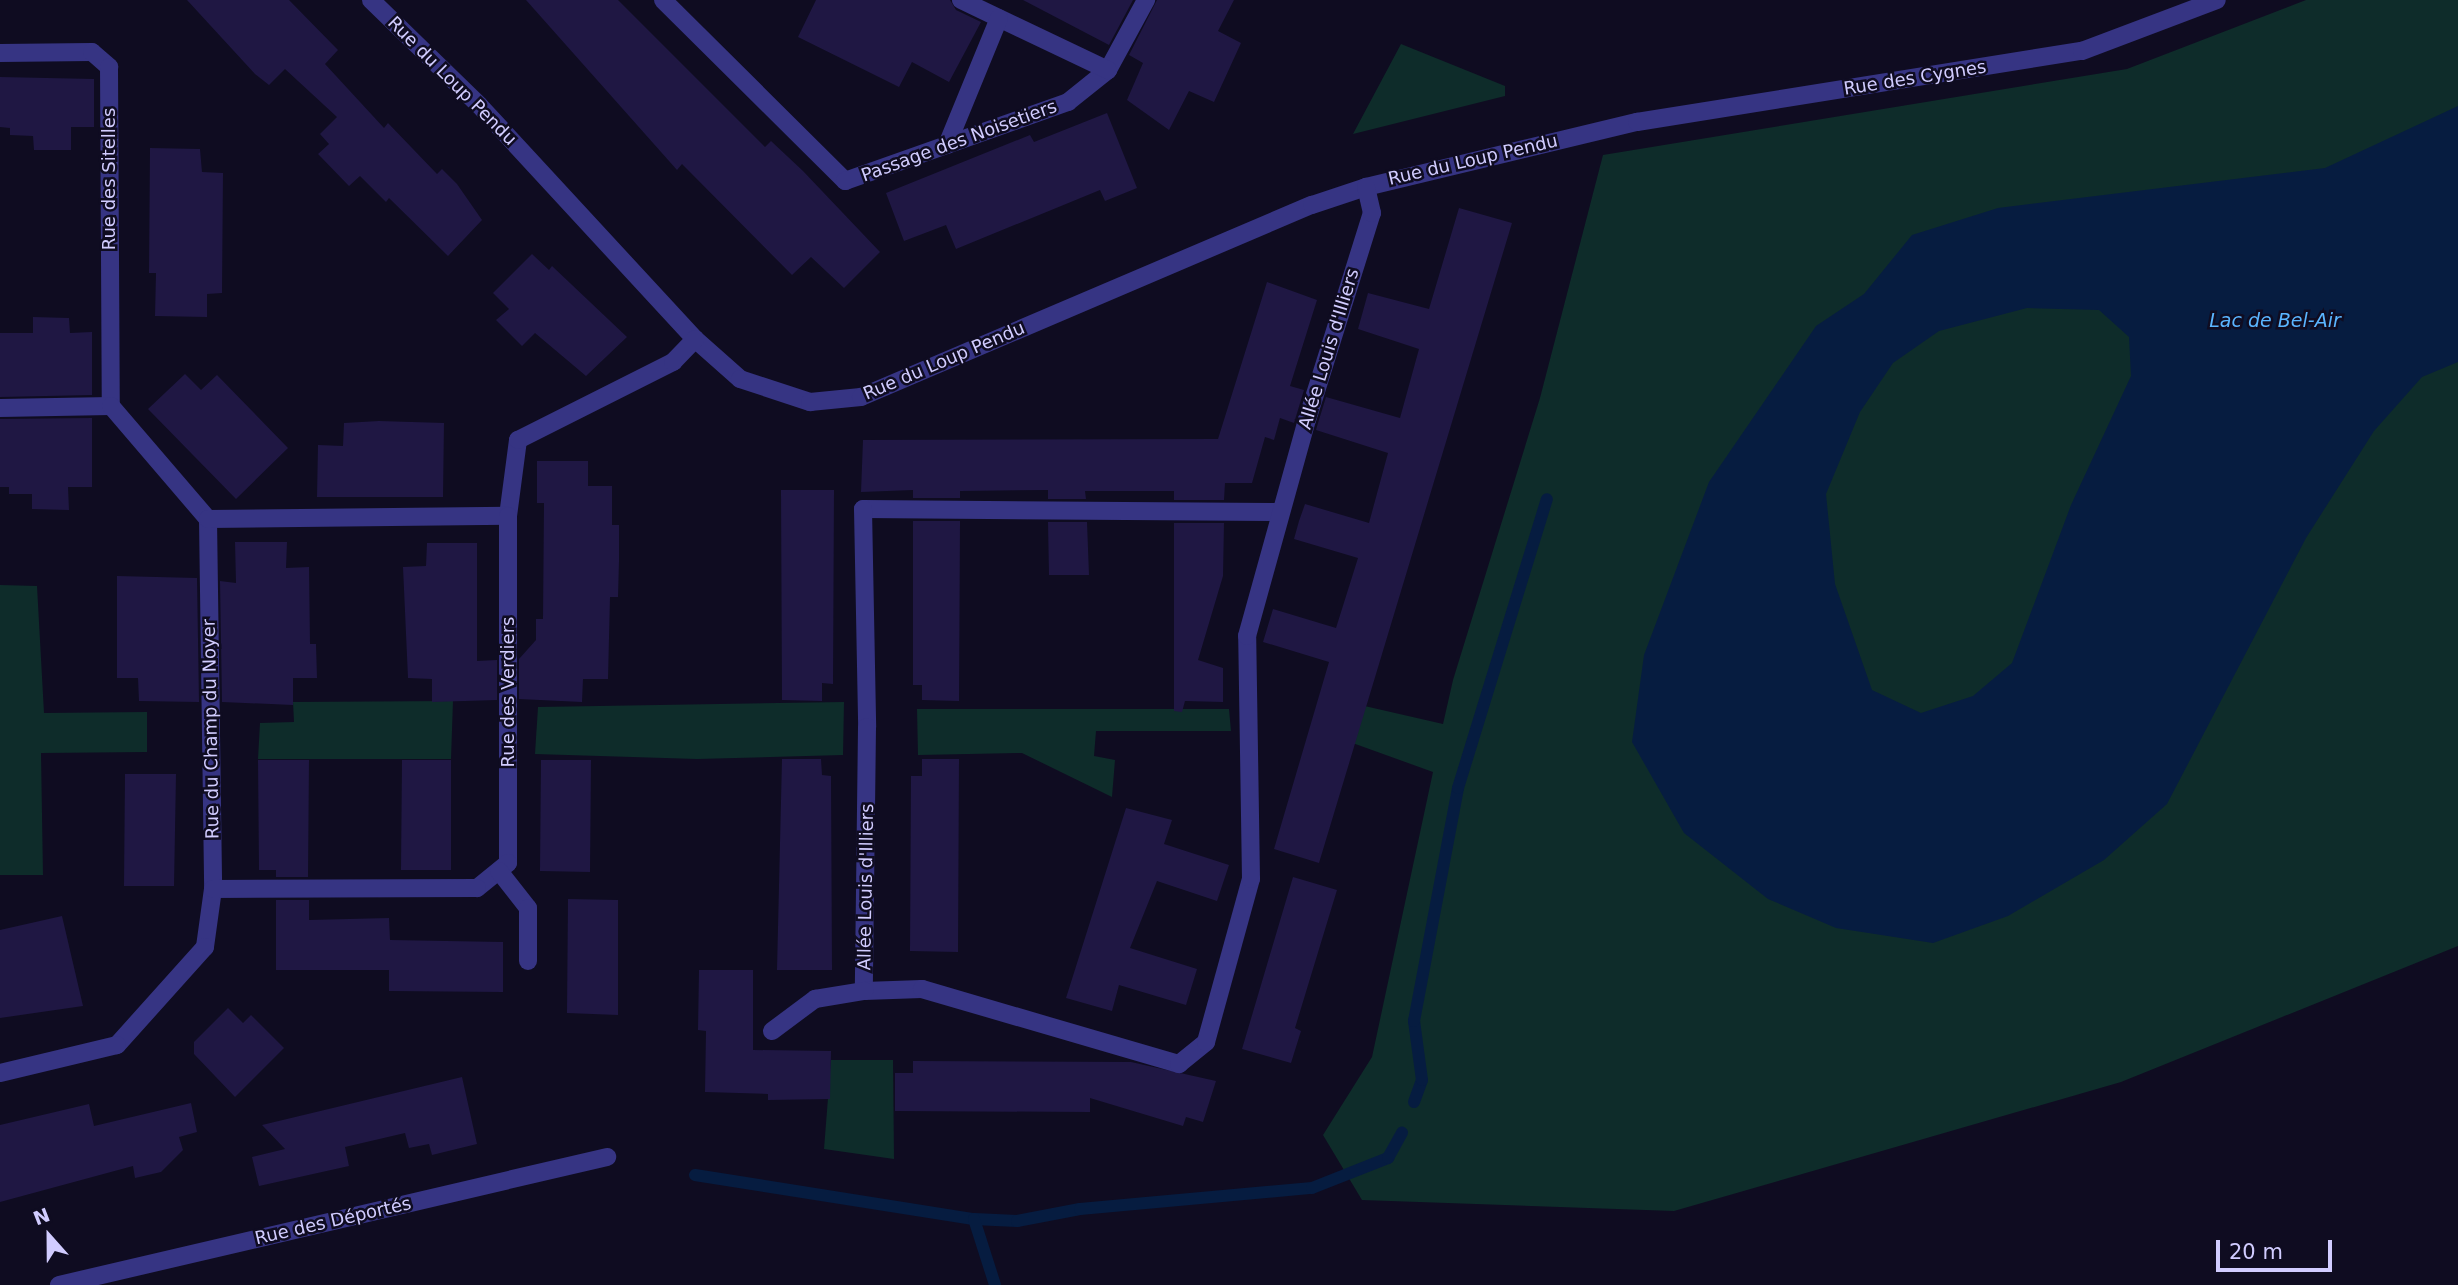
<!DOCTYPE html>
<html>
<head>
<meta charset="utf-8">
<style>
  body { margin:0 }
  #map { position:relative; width:2458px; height:1285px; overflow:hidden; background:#0f0c21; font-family:"DejaVu Sans",sans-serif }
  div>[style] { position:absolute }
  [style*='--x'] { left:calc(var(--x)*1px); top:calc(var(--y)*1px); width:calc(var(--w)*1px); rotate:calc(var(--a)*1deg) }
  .green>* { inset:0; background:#0e2c2a }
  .water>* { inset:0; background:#061c40 }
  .stream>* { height:12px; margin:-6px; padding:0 6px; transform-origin:6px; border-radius:6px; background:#061c40 }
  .building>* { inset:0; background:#1f1743 }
  .minor>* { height:18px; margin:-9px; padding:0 9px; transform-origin:9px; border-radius:9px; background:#363483 }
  span { translate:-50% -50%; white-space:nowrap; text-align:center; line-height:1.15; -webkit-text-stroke:5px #0f0c21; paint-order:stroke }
  .street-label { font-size:18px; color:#d1ccff }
  .water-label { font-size:19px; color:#5ab5ff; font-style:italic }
  .north { position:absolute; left:14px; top:1201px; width:70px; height:70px; -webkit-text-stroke:5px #0f0c21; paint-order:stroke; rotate:339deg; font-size:19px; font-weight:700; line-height:28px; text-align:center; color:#d1ccff }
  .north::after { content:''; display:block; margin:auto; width:24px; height:32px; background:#d1ccff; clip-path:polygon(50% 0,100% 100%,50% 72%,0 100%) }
  .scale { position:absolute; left:2216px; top:1240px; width:116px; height:32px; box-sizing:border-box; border:4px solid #d1ccff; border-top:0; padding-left:9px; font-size:21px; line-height:24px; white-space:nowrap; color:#d1ccff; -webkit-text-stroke:5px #0f0c21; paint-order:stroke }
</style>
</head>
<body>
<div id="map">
  <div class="green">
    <div style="clip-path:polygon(2306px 0,2458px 0,2458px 946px,2121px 1082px,1674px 1211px,1362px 1200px,1323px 1135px,1372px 1057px,1433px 772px,1311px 728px,1321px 696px,1443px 724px,1453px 680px,1540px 398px,1603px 155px,2127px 69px)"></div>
    <div style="clip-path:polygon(1401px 44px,1505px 86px,1505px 96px,1353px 134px)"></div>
    <div style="clip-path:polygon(0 585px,37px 586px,44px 713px,147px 712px,147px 752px,41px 753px,43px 875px,0 875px)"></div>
    <div style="clip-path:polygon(453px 701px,451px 759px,258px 759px,260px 723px,294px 722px,293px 702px)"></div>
    <div style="clip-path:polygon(844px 702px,843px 755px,697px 759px,535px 754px,538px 707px)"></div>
    <div style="clip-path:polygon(917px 709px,1229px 709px,1231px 731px,1096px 731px,1094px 756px,1115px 760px,1112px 797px,1022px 753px,918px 755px)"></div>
    <div style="clip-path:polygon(831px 1060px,893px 1060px,894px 1159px,824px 1149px)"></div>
  </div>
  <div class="water">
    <div style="clip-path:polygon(evenodd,2458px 106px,2458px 362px,2422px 377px,2374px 431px,2306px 538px,2167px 804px,2104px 860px,2008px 916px,1933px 943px,1836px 928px,1768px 899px,1684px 833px,1632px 742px,1644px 655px,1709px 482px,1816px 326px,1864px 294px,1912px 235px,1998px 208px,2325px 168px,2458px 106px,2027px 308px,2099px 310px,2129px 337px,2131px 376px,2071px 505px,2012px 663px,1973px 696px,1921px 713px,1872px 690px,1835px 584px,1826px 494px,1860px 412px,1893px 363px,1939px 331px,2027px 308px)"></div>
  </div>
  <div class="stream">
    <div style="--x:1414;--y:1102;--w:23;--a:-70"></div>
    <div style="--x:1422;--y:1080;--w:60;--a:-97.7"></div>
    <div style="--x:1414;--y:1021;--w:237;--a:-79.3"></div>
    <div style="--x:1458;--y:788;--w:302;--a:-72.9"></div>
    <div style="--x:695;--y:1175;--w:282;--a:9"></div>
    <div style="--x:974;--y:1219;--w:43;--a:2.7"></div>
    <div style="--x:1017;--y:1221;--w:64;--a:-10.8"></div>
    <div style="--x:1080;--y:1209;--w:233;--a:-5.2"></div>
    <div style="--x:1312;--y:1188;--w:82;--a:-21.5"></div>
    <div style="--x:1388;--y:1158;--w:29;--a:-61"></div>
    <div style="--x:974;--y:1219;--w:69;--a:72.3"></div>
  </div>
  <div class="building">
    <div style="clip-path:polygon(187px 0,289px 0,338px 50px,325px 64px,384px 128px,388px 123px,437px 174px,442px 169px,457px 184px,482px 220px,448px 256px,389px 198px,386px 202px,360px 176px,349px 186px,318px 154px,329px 144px,320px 134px,337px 117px,285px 69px,269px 85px,255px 74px)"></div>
    <div style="clip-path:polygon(526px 0,618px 0,765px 147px,771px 141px,803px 171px,880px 252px,844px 288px,811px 257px,792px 275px,682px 164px,677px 170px)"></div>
    <div style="clip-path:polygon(816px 0,950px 0,956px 10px,981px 22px,949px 82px,912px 62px,899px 87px,798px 37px)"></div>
    <div style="clip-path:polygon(1023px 0,1133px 0,1109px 45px)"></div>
    <div style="clip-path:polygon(1157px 0,1234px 0,1218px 31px,1241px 43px,1214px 102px,1189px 91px,1169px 130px,1127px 100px,1143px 63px,1129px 55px)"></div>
    <div style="clip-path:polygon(0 77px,94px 79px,94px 127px,71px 127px,71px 150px,34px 150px,33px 136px,10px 135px,10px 128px,0 127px)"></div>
    <div style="clip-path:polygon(1107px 113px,1137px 188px,1105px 201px,1100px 190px,956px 249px,946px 225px,904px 241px,886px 193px,1030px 135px,1034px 142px)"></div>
    <div style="clip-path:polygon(150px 148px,200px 149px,202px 172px,223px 173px,222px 293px,207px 294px,207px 317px,155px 316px,156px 273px,149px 273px)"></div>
    <div style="clip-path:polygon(1459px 208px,1512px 223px,1319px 863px,1274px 849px,1329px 662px,1263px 642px,1273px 609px,1336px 628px,1358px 558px,1294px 539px,1299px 521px,1305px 504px,1369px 523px,1388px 453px,1316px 430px,1318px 423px,1326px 397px,1400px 418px,1419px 349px,1358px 329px,1368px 293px,1429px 309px)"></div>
    <div style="clip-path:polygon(532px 254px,549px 270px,552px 266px,627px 337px,586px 376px,535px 333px,522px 346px,496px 320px,509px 309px,493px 293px)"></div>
    <div style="clip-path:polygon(1267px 282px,1317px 300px,1290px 386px,1304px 390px,1294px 423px,1280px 418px,1274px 440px,1265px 437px,1252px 483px,1225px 483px,1224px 500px,1174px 500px,1174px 491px,1085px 491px,1086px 499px,1048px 499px,1048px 490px,960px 491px,960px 498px,913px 498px,913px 490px,861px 492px,863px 440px,1218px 439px)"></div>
    <div style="clip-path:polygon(33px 317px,69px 318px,70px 333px,92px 332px,92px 395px,0 397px,0 333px,33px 333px)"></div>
    <div style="clip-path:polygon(185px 374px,201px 390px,217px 375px,288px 448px,236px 499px,148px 409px)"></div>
    <div style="clip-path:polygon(92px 418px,92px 487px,68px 487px,69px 510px,32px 509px,32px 494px,9px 494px,9px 487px,0 487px,0 419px)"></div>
    <div style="clip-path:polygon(379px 421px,444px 423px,443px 497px,317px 497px,318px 445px,343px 446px,344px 423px)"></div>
    <div style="clip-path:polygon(537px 461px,588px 461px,588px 486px,612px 486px,612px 525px,619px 525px,619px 561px,618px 597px,610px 597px,608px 679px,583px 679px,582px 702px,519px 699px,519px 659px,536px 640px,536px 619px,543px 619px,544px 503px,537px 503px)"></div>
    <div style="clip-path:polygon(781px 490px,834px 490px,833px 684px,822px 683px,822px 701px,782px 700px)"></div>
    <div style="clip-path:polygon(913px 521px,960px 521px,959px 701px,922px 700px,922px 685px,913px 685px)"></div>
    <div style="clip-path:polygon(1048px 522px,1087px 522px,1089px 575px,1049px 575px)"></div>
    <div style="clip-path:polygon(1174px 523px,1224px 523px,1223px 576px,1198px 660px,1223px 668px,1223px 702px,1185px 701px,1182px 712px,1174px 711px)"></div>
    <div style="clip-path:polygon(235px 542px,287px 542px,286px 568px,309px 567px,310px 644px,316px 644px,317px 678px,293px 678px,293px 705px,222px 702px,220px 581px,236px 583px)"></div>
    <div style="clip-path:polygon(427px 543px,477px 543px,477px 661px,497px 660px,497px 700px,432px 702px,432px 679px,408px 678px,403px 567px,426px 566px)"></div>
    <div style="clip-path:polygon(117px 576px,197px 578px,199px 702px,139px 701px,138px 678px,117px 678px)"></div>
    <div style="clip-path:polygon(782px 759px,821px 759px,822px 775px,831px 776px,832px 970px,777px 970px)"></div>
    <div style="clip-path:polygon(922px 759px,959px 759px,958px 952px,910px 951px,911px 776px,922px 776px)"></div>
    <div style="clip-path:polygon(258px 760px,309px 760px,308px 877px,276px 877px,276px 870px,259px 870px)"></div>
    <div style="clip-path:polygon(402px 760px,451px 760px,451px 870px,401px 870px)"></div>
    <div style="clip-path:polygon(541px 760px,591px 760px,590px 872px,540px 871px)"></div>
    <div style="clip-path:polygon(125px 774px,176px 774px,174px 886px,124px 886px)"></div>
    <div style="clip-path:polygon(1126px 808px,1172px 820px,1164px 844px,1229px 865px,1217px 901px,1157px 881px,1130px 948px,1197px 969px,1186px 1005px,1119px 985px,1112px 1011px,1066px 998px)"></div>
    <div style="clip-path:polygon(1293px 877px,1337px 890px,1295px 1028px,1301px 1031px,1291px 1063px,1242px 1049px)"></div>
    <div style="clip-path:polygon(568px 899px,618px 900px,618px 1015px,567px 1013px)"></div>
    <div style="clip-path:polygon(276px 900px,309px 900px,309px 920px,389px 918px,390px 940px,503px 942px,503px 992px,389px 991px,389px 970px,276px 970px)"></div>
    <div style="clip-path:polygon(62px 916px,83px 1006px,0 1018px,0 930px)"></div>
    <div style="clip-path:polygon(699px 970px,753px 970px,753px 1050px,831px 1051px,830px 1099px,768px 1100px,768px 1094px,705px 1092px,706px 1031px,698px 1030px)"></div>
    <div style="clip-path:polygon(228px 1008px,243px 1023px,251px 1015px,284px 1048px,235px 1097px,194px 1054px,194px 1042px)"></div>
    <div style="clip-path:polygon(913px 1061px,1131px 1062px,1216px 1081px,1203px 1122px,1186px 1117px,1183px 1126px,1090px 1098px,1090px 1112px,895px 1111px,895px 1073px,913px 1073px)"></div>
    <div style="clip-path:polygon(462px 1077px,477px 1144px,432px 1155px,429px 1144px,409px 1148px,405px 1133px,345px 1147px,349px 1166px,259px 1186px,252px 1157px,285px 1149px,262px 1125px)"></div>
    <div style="clip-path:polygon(191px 1103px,197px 1132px,179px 1137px,183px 1150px,161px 1172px,135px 1178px,133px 1166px,0 1202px,0 1125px,89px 1104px,94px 1126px)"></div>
  </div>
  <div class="minor">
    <div style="--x:371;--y:0;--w:151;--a:44.2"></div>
    <div style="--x:479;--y:105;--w:318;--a:47.3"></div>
    <div style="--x:695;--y:339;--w:60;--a:41.6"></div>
    <div style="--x:740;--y:379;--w:74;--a:18.2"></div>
    <div style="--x:810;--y:402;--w:51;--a:-5.6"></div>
    <div style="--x:861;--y:397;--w:490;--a:-23.1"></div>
    <div style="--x:1312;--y:205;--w:57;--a:-18.4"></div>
    <div style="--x:1366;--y:187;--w:279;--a:-13.5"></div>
    <div style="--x:1637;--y:122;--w:451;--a:-9.1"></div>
    <div style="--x:2082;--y:51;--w:144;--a:-20.7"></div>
    <div style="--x:663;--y:0;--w:257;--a:44.8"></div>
    <div style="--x:845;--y:181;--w:237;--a:-19.5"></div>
    <div style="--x:1068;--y:102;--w:51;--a:-38.7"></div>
    <div style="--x:1108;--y:70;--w:80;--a:-61.5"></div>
    <div style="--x:961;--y:0;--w:163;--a:25.5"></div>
    <div style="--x:0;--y:53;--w:92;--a:-0.6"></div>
    <div style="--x:92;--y:52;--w:23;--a:41"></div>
    <div style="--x:109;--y:67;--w:339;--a:89.7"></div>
    <div style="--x:947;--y:145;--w:137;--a:-67.7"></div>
    <div style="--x:0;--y:408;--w:111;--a:-1"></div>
    <div style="--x:111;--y:406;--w:149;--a:49.4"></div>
    <div style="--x:208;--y:519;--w:370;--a:89.2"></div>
    <div style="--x:213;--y:889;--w:59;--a:97.9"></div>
    <div style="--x:205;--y:947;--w:132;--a:131.9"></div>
    <div style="--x:117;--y:1045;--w:120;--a:166.5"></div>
    <div style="--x:1280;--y:512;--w:417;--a:-179.6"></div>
    <div style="--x:863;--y:509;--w:218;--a:88.9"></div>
    <div style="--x:867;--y:727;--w:264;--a:90.7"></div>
    <div style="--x:864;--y:991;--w:58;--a:-2"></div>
    <div style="--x:922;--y:989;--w:268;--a:16.3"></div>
    <div style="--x:1179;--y:1064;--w:35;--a:-39"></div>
    <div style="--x:1206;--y:1042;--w:169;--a:-74.6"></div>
    <div style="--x:1251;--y:879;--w:243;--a:-90.9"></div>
    <div style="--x:1247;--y:636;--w:224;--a:-74.5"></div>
    <div style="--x:1307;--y:420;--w:217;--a:-72.6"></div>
    <div style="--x:1372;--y:213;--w:27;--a:-103"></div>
    <div style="--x:508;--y:516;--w:77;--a:-82.5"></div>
    <div style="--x:518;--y:440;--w:174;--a:-26.7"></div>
    <div style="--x:673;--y:362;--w:32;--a:-46"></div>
    <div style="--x:208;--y:519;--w:300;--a:-0.6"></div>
    <div style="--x:508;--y:516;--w:347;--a:90"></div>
    <div style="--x:508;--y:863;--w:40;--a:141"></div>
    <div style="--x:477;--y:888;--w:264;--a:179.8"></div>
    <div style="--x:499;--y:871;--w:47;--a:51.9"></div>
    <div style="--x:528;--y:908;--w:53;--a:90"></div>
    <div style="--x:772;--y:1031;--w:54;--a:-36.7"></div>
    <div style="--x:815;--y:999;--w:50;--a:-9.3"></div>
    <div style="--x:59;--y:1285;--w:563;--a:-13.15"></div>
  </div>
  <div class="street-label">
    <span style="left:1915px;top:78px;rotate:-9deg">Rue des Cygnes</span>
    <span style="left:452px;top:81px;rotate:45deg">Rue du Loup Pendu</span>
    <span style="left:959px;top:141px;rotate:-20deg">Passage des Noisetiers</span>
    <span style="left:1473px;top:160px;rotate:-13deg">Rue du Loup Pendu</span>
    <span style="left:109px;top:179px;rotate:-90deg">Rue des Sitelles</span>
    <span style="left:1329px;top:349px;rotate:-73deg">Allée Louis d'Illiers</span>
    <span style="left:944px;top:361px;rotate:-23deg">Rue du Loup Pendu</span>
    <span style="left:508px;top:692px;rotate:-90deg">Rue des Verdiers</span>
    <span style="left:211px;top:729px;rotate:-91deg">Rue du Champ du Noyer</span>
    <span style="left:866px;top:887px;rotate:-89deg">Allée Louis d'Illiers</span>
    <span style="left:333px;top:1221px;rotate:-13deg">Rue des Déportés</span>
  </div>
  <div class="water-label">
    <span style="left:2275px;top:321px">Lac de Bel-Air</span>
  </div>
  <div class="north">N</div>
  <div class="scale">20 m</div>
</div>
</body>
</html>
